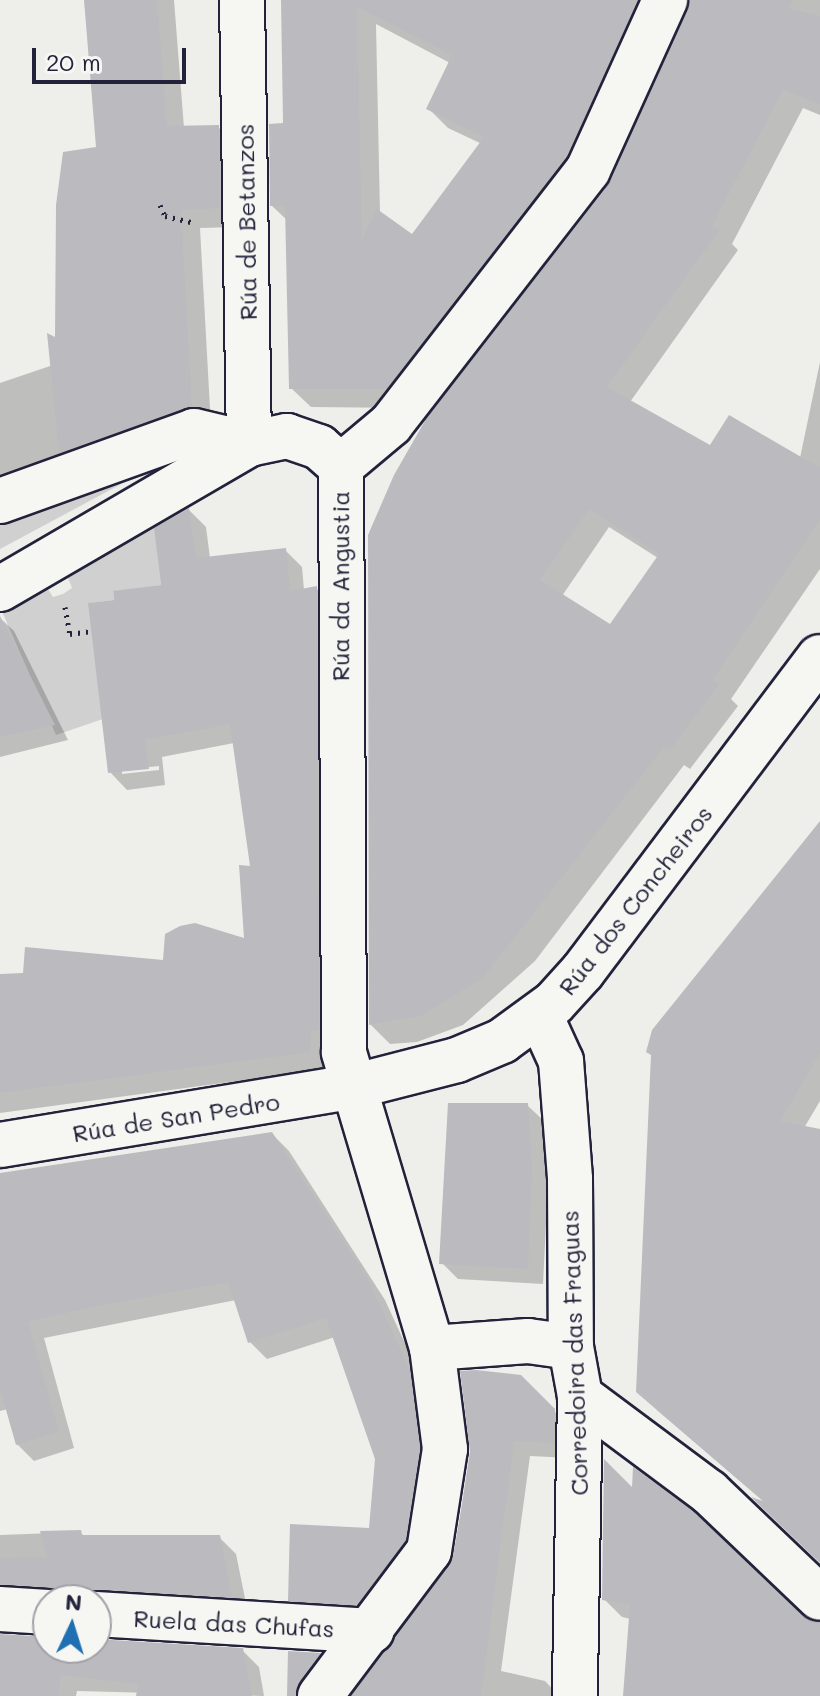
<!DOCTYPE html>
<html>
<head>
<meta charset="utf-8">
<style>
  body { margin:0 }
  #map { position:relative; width:820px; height:1696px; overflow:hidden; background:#eeeeeb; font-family:Mali,sans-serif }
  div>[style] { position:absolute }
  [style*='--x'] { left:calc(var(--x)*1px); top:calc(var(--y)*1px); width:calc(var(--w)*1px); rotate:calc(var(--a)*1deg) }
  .green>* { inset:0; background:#d0d0d1 }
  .shadow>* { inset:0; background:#0003 }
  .building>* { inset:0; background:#bbbbbf }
  .path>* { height:5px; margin-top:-2.5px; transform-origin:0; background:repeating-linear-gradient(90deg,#22223b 0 2px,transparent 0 8px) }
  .roads { filter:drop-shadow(2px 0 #22223b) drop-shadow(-2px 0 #22223b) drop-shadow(0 2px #22223b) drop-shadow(0 -2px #22223b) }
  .minor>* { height:44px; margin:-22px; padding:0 22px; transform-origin:22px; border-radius:22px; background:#f6f6f2 }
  span { translate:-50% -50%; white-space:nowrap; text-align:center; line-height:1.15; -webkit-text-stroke:6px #f6f6f2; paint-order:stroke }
  .street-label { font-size:24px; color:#22223b }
  .north { position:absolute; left:32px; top:1584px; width:80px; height:80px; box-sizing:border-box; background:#f6f6f2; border:2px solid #a1a1a9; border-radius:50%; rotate:4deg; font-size:22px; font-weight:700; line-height:32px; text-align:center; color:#22223b }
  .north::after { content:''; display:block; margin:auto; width:28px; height:36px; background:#1f6fb2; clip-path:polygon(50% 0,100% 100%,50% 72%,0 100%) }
  .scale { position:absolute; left:32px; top:48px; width:154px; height:36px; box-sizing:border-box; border:4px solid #22223b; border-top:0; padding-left:10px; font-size:24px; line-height:28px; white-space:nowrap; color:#22223b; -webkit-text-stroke:6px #f6f6f2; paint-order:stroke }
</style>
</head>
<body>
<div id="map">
  <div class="green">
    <div style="clip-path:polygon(127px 433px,194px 445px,0 549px,0 475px)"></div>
    <div style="clip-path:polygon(154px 523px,161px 585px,113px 592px,114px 600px,89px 603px,179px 693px,56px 735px,0 607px,42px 580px,53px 597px,63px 594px,72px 588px,64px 567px)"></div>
  </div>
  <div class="shadow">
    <div style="clip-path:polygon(86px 0,174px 0,184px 128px,218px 127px,238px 147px,239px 227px,200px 228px,211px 426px,0 499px,0 383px,53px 365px,98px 149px)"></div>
    <div style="clip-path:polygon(evenodd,282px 0,674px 0,585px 177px,406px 408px,311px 407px,291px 388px,287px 220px,272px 206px,285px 125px,282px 0,376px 24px,450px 63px,428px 108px,448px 128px,482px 144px,413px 237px,380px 213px,376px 24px)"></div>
    <div style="clip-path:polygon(evenodd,690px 0,820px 0,820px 115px,803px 108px,732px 244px,738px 250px,630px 402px,711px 447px,800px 458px,820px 362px,820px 569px,731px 699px,738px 706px,690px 769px,684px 765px,535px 961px,463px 1025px,417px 1042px,390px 1044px,371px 1025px,610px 186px,690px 0,609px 527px,658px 558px,610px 627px,562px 596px,609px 527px)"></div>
    <div style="clip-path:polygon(evenodd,189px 510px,206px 527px,210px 558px,285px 550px,302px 567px,304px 590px,316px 588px,333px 605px,326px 1069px,0 1113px,0 1014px,246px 941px,252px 868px,234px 743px,162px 757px,165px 785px,127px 790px,110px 772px,116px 601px,164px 587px,189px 510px,159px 766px,159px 770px,122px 774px,122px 770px,159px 766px)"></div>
    <div style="clip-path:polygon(0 618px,14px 631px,68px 740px,0 757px)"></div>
    <div style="clip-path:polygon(820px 822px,820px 1101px,804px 1128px,820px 1131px,820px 1562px,767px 1504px,657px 1410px)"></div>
    <div style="clip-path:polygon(527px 1105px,544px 1121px,548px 1184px,543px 1284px,458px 1279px,442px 1263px)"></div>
    <div style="clip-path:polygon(272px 1134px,289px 1151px,385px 1300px,426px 1389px,421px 1558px,374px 1621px,307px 1617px,290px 1600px,371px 1530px,377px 1459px,335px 1337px,267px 1359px,250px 1342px,236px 1300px,44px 1338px,74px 1448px,34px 1461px,17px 1444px,8px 1409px,0 1411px,0 1176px)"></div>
    <div style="clip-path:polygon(520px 1377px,571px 1428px,570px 1458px,530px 1456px,501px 1671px,545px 1681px,559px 1696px,351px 1696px,451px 1566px,472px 1453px)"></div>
    <div style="clip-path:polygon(634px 1491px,802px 1618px,820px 1622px,820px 1696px,626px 1696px,631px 1619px,622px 1617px,604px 1599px)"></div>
    <div style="clip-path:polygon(80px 1532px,85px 1537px,219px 1537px,236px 1554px,248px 1613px,96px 1600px,48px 1600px,0 1609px,0 1535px)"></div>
    <div style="clip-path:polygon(0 1636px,48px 1637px,48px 1648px,96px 1648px,96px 1641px,242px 1650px,259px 1667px,264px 1696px,77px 1691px,76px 1696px,0 1696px)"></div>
    <div style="clip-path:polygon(289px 1653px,320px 1655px,336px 1671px,318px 1696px,289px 1696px)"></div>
  </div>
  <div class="building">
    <div style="clip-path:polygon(84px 0,157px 0,167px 126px,219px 125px,220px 208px,181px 210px,192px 407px,59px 453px,47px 333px,55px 337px,56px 205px,63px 152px,96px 147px)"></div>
    <div style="clip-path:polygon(evenodd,281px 0,638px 0,566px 157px,387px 389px,289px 389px,285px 206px,270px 206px,269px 124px,283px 123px,281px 0,357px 7px,452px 55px,426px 109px,484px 137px,412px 234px,377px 209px,362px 239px,357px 7px)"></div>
    <div style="clip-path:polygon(evenodd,690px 0,793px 0,788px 8px,820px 16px,820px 104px,783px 90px,712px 226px,720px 229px,607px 387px,710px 445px,729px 415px,820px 468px,820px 520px,713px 679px,719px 685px,670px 750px,664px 747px,483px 978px,421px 1016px,369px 1025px,368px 535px,394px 475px,426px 419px,608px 185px,690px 0,589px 509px,659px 554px,610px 624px,540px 580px,589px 509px)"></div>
    <div style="clip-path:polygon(189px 508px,196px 558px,286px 548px,290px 591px,317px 586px,319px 1030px,311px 1031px,310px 1052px,0 1093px,0 974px,23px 973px,25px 947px,163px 960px,165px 934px,180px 926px,195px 923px,244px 938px,239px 865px,250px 866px,230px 724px,145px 740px,149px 769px,108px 773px,88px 603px,114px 600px,113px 591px,161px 585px,154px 528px)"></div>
    <div style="clip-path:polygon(0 616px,55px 725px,0 737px)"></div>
    <div style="clip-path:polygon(820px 821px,820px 1053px,780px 1121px,820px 1129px,820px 1563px,751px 1497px,763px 1501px,636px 1392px,651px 1055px,646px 1052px,652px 1030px)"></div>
    <div style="clip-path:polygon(448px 1103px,528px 1103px,532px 1167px,528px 1269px,439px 1264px)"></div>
    <div style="clip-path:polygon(272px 1132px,369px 1281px,410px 1370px,420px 1449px,405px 1541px,357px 1605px,288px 1601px,290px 1524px,369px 1528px,375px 1459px,326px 1318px,248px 1343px,228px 1282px,82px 1309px,28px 1322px,59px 1432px,16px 1445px,0 1389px,0 1173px)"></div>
    <div style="clip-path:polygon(476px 1370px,521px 1375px,555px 1409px,554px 1443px,514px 1441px,481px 1696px,351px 1696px,454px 1556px,470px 1452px,460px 1371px)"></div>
    <div style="clip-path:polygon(604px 1459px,632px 1487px,633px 1467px,693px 1511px,803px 1616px,820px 1622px,820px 1696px,623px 1696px,630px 1604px,602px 1600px)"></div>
    <div style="clip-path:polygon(81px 1530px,82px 1535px,220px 1535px,232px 1597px,98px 1589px,70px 1600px,50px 1587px,0 1584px,0 1558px,47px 1557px,40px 1531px)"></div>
    <div style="clip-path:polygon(0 1634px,48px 1637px,48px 1648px,96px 1648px,96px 1639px,243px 1648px,252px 1696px,136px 1696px,138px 1684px,61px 1675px,58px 1696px,0 1696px)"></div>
    <div style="clip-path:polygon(288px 1651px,321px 1653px,296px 1696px,287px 1696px)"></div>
  </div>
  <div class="path">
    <div style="--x:160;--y:205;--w:12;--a:66"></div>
    <div style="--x:165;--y:216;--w:31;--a:13"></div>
    <div style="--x:65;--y:607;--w:27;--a:80"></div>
    <div style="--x:70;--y:634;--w:22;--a:-8"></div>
  </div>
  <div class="roads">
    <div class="minor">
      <div style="--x:0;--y:501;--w:206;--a:-19.8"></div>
      <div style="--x:194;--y:431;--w:57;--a:13.3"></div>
      <div style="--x:249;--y:444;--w:444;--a:-90.9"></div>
      <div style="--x:0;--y:589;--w:288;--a:-30.2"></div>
      <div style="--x:249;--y:444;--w:39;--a:-12"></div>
      <div style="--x:287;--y:436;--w:34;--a:19"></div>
      <div style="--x:319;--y:447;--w:29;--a:41"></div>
      <div style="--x:540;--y:1015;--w:51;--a:65.5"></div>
      <div style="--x:561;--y:1061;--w:118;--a:85.6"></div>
      <div style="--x:570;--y:1179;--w:168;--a:89.7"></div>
      <div style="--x:571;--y:1347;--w:50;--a:79.6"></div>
      <div style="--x:580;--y:1396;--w:300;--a:91"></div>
      <div style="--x:0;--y:1145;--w:357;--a:-9.4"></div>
      <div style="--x:352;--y:1087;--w:108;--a:-14.4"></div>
      <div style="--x:457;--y:1060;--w:49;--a:-22.9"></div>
      <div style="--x:502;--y:1041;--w:64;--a:-36.2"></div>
      <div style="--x:554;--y:1003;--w:43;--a:-47.8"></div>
      <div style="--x:583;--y:971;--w:393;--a:-53"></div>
      <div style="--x:432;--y:1348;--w:96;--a:-4.2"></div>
      <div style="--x:528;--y:1341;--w:43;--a:7.9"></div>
      <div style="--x:580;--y:1396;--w:161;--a:36.7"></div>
      <div style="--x:709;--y:1492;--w:153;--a:43.7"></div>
      <div style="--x:0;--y:1609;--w:48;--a:3.6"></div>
      <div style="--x:96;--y:1614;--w:276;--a:3.5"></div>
      <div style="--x:320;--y:1696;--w:181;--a:-53.1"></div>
      <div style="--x:429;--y:1551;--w:103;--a:-81.1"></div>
      <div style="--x:445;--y:1449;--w:102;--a:-97.3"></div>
      <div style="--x:432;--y:1348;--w:309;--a:-106.6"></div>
      <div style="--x:344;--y:1052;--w:586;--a:-90.29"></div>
      <div style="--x:341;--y:466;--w:65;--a:-40"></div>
      <div style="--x:391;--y:424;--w:321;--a:-52.2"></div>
      <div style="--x:588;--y:170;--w:187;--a:-65.6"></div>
    </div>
  </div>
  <div class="street-label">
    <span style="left:246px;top:222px;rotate:-91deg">Rúa de Betanzos</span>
    <span style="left:340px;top:586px;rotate:-90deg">Rúa da Angustia</span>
    <span style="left:635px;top:900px;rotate:-52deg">Rúa dos Concheiros</span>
    <span style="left:176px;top:1117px;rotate:-9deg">Rúa de San Pedro</span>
    <span style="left:574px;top:1353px;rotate:-92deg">Corredoira das Fraguas</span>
    <span style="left:234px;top:1623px;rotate:3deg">Ruela das Chufas</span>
  </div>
  <div class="north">N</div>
  <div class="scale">20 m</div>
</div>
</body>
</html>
